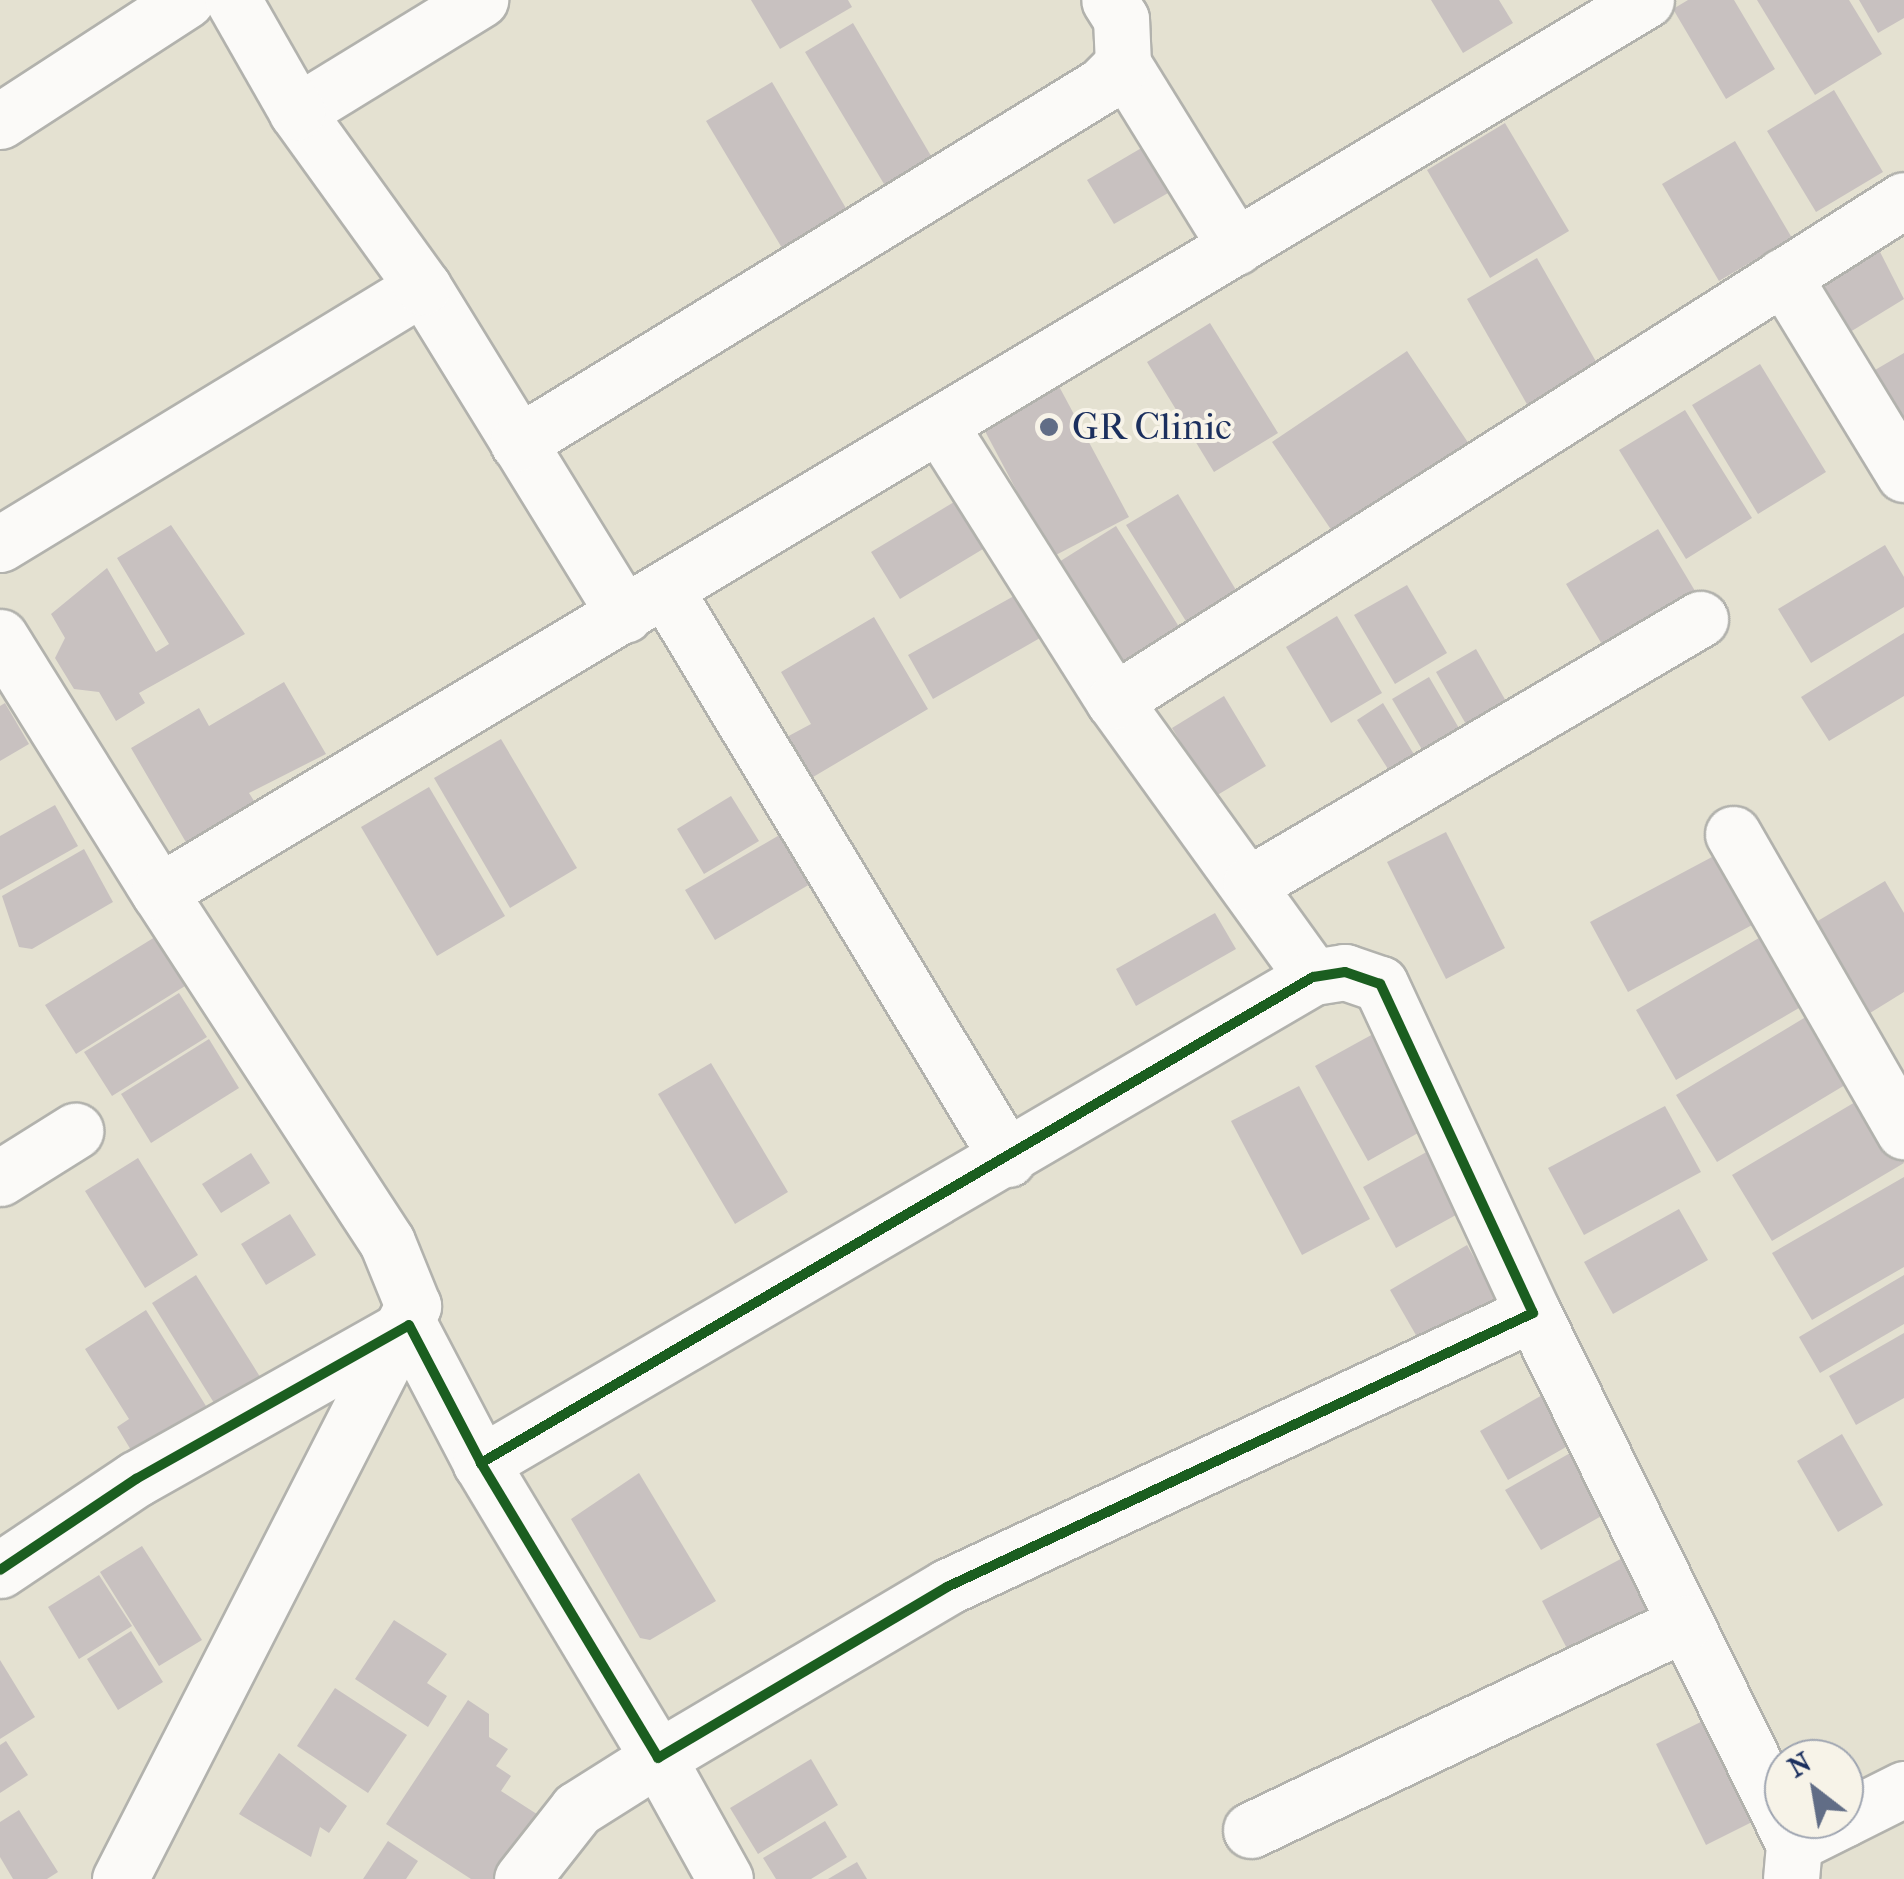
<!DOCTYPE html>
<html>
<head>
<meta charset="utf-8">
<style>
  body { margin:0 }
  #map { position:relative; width:1904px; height:1879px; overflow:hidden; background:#e4e1d1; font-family:"IM FELL French Canon",serif }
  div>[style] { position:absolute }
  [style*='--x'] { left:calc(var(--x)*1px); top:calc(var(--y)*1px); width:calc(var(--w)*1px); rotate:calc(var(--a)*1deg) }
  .building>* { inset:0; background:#c8c1c0 }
  .roads { filter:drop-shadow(2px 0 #b2b2ad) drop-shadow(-2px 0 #b2b2ad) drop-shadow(0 2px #b2b2ad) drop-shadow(0 -2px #b2b2ad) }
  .street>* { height:55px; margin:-27.5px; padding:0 27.5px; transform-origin:27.5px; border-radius:27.5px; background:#fbfaf8 }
  .cycleway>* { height:10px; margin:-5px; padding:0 5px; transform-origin:5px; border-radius:5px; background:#1b5e20 }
  .dots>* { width:28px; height:28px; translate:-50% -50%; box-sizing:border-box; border:5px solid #f7f3e8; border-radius:50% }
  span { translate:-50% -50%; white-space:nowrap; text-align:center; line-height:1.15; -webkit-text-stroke:8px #f7f3e8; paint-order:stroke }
  .poi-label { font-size:38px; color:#1b2f5e }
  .left { translate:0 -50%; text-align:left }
  .north { position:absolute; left:1764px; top:1739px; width:100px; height:100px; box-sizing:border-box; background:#f7f3e8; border:2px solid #9fa5b1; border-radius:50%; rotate:329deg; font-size:28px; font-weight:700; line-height:40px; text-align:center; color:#1b2f5e }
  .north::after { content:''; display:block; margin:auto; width:35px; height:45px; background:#616d86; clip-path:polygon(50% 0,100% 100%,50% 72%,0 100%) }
</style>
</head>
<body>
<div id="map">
  <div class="building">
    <div style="clip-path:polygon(751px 0,848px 0,852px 7px,780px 49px)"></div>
    <div style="clip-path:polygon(1431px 0,1499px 0,1513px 23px,1463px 53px)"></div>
    <div style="clip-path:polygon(1688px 0,1734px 0,1775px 69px,1726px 99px,1673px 9px)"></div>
    <div style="clip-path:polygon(1757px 0,1849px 0,1882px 54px,1815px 95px)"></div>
    <div style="clip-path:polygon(1859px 0,1904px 0,1904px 18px,1878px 33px)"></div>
    <div style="clip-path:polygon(853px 23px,934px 161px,887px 189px,805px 52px)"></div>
    <div style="clip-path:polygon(772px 82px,847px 210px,782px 248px,706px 121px)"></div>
    <div style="clip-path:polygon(1834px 90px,1883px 172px,1816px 212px,1767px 131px)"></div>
    <div style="clip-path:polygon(1505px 123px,1569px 231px,1490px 278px,1427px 170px)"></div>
    <div style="clip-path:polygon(1155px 140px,1182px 185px,1114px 224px,1087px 180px)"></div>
    <div style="clip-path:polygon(1735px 141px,1792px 238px,1719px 281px,1662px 184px)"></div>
    <div style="clip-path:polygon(1877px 246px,1904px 299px,1837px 340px,1806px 288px)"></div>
    <div style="clip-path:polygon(1537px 258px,1602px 372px,1532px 413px,1467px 299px)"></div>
    <div style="clip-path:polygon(1210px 323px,1278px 433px,1214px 472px,1147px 362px)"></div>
    <div style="clip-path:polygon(1407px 351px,1473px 450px,1338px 540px,1272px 442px)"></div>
    <div style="clip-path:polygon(1904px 353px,1904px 421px,1888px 430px,1858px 380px)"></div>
    <div style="clip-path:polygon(1760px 364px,1826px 472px,1758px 514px,1692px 405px)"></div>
    <div style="clip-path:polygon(1054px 377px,1129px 517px,1052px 557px,978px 418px)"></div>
    <div style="clip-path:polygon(1685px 410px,1752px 518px,1686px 559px,1619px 450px)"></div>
    <div style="clip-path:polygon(1178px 494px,1239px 595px,1189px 626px,1126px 525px)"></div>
    <div style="clip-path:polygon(964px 496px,993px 543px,900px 599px,871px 552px)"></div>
    <div style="clip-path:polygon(171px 525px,245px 634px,139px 693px,145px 703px,116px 721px,99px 692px,74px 689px,55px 658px,65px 638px,51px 614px,107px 568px,156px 652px,169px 644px,117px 558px)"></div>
    <div style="clip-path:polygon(1116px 526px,1186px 638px,1122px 680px,1051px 567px)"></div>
    <div style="clip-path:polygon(1658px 529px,1701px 601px,1609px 656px,1566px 584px)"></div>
    <div style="clip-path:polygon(1885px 545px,1904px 577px,1904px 607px,1811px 663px,1778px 609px)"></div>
    <div style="clip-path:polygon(1407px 585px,1447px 653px,1395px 684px,1354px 615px)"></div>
    <div style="clip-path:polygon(1023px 591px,1047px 634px,933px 699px,908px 655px)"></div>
    <div style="clip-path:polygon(1337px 616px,1382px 693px,1331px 723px,1286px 647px)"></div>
    <div style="clip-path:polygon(874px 617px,928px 709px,808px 780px,783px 739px,811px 724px,781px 672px)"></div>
    <div style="clip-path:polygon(1904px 633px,1904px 696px,1829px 741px,1801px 697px)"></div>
    <div style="clip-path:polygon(1476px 649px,1518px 722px,1478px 745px,1436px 672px)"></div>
    <div style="clip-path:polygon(1429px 677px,1470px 747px,1433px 768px,1392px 699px)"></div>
    <div style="clip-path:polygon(284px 682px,326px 754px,249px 793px,256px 804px,187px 844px,131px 748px,199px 708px,209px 726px)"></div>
    <div style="clip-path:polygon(1224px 696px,1266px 766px,1214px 797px,1172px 728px)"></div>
    <div style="clip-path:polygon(5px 703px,29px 744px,0 761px,0 706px)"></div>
    <div style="clip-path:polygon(1383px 703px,1418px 761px,1393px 777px,1357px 720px)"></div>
    <div style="clip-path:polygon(501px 739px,577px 868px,510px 908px,434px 778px)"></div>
    <div style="clip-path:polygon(429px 787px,505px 916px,437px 956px,361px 827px)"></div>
    <div style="clip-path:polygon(731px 796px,759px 841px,704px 874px,677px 829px)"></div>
    <div style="clip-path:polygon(55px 805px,78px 846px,0 890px,0 836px)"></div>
    <div style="clip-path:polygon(788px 830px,817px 880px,715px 940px,685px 890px)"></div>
    <div style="clip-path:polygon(1446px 832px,1505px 948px,1446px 979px,1387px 862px)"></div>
    <div style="clip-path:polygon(84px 849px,113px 902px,32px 949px,19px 947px,2px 896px)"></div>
    <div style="clip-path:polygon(1727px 849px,1765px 918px,1628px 992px,1590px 922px)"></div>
    <div style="clip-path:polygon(1885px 881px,1904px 913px,1904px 992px,1870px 1013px,1816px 922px)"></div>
    <div style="clip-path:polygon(1215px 913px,1236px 949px,1136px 1006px,1116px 969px)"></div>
    <div style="clip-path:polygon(1776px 928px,1816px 998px,1676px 1080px,1636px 1010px)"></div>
    <div style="clip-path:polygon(155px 937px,185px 986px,76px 1054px,45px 1005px)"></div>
    <div style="clip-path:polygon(179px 993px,207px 1037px,112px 1096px,84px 1052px)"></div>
    <div style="clip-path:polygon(1819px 1009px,1860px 1076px,1717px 1162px,1676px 1095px)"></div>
    <div style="clip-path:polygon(1384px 1028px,1436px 1123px,1368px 1161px,1315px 1066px)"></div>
    <div style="clip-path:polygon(209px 1039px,239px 1088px,151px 1143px,121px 1094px)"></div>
    <div style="clip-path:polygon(711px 1063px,788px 1192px,735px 1224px,658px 1094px)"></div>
    <div style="clip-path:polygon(1299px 1086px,1370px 1219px,1302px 1255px,1231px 1121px)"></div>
    <div style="clip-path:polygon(1867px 1095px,1904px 1163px,1772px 1241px,1732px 1175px)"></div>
    <div style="clip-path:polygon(1665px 1106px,1701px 1172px,1584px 1235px,1548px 1168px)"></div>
    <div style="clip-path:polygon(1441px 1144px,1474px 1205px,1396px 1248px,1363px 1187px)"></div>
    <div style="clip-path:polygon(251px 1153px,270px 1183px,221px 1213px,202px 1184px)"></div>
    <div style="clip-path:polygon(138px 1158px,198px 1255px,145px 1288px,85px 1191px)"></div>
    <div style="clip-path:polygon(1904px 1177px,1904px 1267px,1812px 1320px,1772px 1253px)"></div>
    <div style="clip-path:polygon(1679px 1209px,1708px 1260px,1613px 1314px,1584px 1262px)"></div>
    <div style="clip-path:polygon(290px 1214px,316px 1255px,266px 1285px,241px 1244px)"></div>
    <div style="clip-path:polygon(1467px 1245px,1501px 1305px,1424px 1349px,1390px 1290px)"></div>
    <div style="clip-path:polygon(196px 1275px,269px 1391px,224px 1419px,152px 1303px)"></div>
    <div style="clip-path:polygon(1904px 1275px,1904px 1324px,1820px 1373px,1799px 1337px)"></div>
    <div style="clip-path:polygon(146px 1310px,216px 1422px,137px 1460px,117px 1427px,129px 1419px,85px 1349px)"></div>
    <div style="clip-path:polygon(1904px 1333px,1904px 1398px,1856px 1425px,1829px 1376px)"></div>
    <div style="clip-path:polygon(1558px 1386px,1587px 1435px,1508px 1480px,1480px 1431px)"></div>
    <div style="clip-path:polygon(1842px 1434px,1883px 1505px,1838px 1532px,1797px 1461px)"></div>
    <div style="clip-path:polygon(1586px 1444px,1621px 1505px,1541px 1550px,1505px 1490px)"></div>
    <div style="clip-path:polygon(639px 1473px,716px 1601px,650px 1640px,640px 1638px,571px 1519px)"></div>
    <div style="clip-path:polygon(142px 1546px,202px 1640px,159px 1666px,100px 1572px)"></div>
    <div style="clip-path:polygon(1630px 1554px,1660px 1611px,1572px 1658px,1542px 1601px)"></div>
    <div style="clip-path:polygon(99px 1575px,132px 1626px,79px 1659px,48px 1607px)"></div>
    <div style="clip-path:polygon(394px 1620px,447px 1654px,427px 1683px,447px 1696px,428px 1727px,355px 1679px)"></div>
    <div style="clip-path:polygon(131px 1631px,163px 1682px,118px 1710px,87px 1659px)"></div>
    <div style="clip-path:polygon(0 1660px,35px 1717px,0 1739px)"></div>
    <div style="clip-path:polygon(335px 1688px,407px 1735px,368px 1793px,297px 1746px)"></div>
    <div style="clip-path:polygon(468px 1700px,489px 1714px,489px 1737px,508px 1749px,496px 1766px,511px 1776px,501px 1791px,543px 1818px,503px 1879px,471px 1879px,386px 1824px)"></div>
    <div style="clip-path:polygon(1721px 1712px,1770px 1813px,1706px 1845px,1656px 1744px)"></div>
    <div style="clip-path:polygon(6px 1741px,28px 1775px,0 1793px,0 1745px)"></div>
    <div style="clip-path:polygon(279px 1753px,347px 1806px,329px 1833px,320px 1827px,311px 1857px,239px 1814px)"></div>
    <div style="clip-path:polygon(811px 1759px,838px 1805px,758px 1854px,730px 1808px)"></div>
    <div style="clip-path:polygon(19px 1810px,58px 1872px,47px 1879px,13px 1879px,0 1857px,0 1822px)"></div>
    <div style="clip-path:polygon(825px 1821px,847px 1857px,811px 1879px,776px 1879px,763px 1858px)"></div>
    <div style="clip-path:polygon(388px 1841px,418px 1861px,406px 1879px,363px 1879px)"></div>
    <div style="clip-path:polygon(857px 1862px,867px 1879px,828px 1879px)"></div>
  </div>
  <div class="roads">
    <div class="street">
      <div style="--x:1123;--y:64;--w:215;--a:58.3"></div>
      <div style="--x:297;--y:112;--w:215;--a:-31.5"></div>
      <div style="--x:0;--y:121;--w:222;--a:-33"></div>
      <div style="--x:1783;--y:276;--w:232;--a:58.6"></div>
      <div style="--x:423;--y:287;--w:385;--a:58.4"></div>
      <div style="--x:940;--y:426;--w:325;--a:57.7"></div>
      <div style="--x:1114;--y:701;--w:340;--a:54.2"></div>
      <div style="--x:518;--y:443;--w:685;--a:-31.51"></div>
      <div style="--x:1102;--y:85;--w:30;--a:-45"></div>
      <div style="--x:1123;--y:64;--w:45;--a:-92.5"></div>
      <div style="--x:1121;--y:19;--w:22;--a:-122"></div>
      <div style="--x:0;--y:544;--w:495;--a:-31.3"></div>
      <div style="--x:423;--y:287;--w:216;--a:-125.8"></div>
      <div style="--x:297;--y:112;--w:129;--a:-119.7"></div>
      <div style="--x:666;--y:591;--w:663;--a:58.95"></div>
      <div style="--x:0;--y:637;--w:301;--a:58.1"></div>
      <div style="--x:1114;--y:701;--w:935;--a:-32.38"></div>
      <div style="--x:1733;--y:834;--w:343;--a:60.1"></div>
      <div style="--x:1251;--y:883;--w:521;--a:-30.45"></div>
      <div style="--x:0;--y:1178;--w:89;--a:-32.1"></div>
      <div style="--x:1533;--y:1313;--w:592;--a:63.82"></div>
      <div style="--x:0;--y:1570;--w:164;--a:-33.8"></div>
      <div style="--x:136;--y:1479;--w:313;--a:-29.4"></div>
      <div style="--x:409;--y:1325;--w:156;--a:62.4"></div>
      <div style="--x:481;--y:1463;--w:344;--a:59"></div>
      <div style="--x:658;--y:1758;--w:336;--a:-30.6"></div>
      <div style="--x:947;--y:1587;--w:647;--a:-25.06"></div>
      <div style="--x:1533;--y:1313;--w:363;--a:-114.9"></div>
      <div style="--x:1380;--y:984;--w:37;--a:-161"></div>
      <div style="--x:1345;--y:972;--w:32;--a:171"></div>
      <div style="--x:1313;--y:977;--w:964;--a:149.71"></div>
      <div style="--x:1844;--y:1819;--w:67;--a:-26.6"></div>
      <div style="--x:1251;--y:1830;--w:481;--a:-25.5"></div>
      <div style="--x:120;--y:1879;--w:644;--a:-62.92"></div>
      <div style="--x:413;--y:1306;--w:69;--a:-112.1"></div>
      <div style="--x:387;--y:1242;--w:418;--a:-123.1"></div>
      <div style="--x:159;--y:892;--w:1734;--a:-30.96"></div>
      <div style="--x:522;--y:1879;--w:89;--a:-51.8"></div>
      <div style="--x:577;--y:1809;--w:96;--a:-32.2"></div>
      <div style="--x:658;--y:1758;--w:138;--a:61"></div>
      <div style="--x:1791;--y:1879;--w:35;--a:-85"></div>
      <div style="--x:1794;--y:1844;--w:56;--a:-26.6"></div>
    </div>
  </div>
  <div class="cycleway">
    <div style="--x:0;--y:1570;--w:164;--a:-33.8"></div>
    <div style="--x:136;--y:1479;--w:313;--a:-29.4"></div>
    <div style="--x:409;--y:1325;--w:156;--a:62.4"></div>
    <div style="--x:481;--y:1463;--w:344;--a:59"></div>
    <div style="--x:658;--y:1758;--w:336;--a:-30.6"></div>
    <div style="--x:947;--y:1587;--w:647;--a:-25.06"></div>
    <div style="--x:1533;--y:1313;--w:363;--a:-114.9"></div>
    <div style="--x:1380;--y:984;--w:37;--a:-161"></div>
    <div style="--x:1345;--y:972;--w:32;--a:171"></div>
    <div style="--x:1313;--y:977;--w:964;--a:149.71"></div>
  </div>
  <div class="dots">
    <div style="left:1049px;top:427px;background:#616d86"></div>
  </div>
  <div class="poi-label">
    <span class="left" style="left:1072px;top:427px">GR Clinic</span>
  </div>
  <div class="north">N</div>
</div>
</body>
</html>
